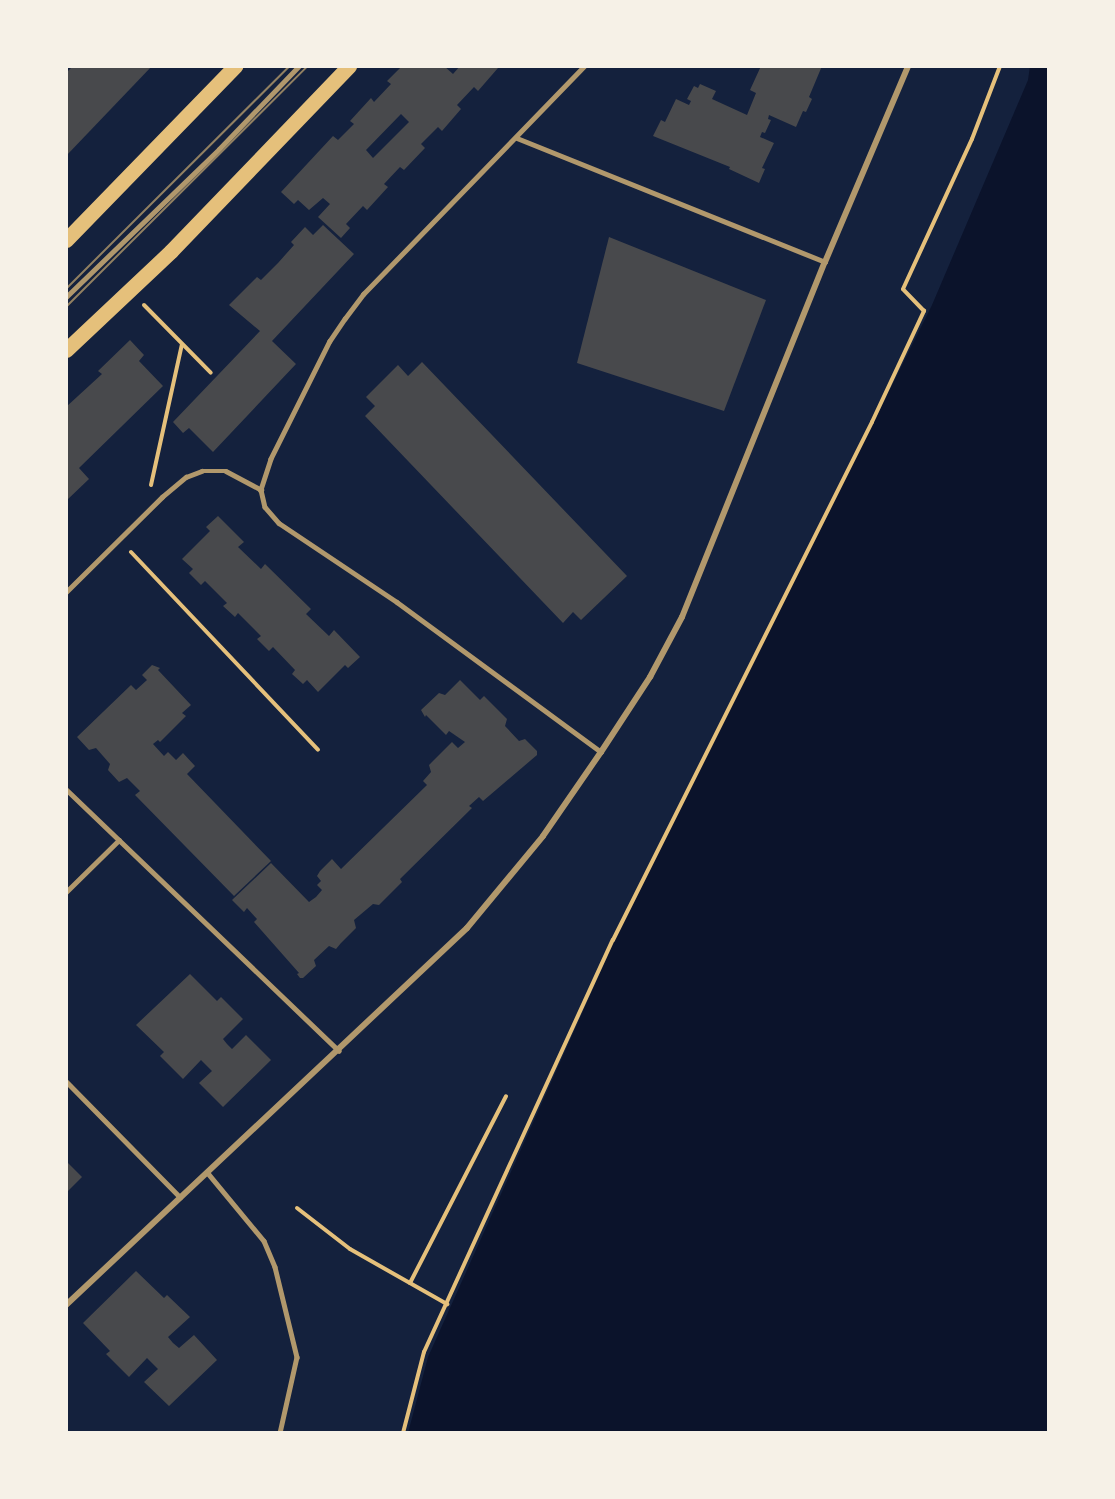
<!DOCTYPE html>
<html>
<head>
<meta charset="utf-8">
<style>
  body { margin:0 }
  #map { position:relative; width:1115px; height:1499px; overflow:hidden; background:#14213d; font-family:"PT Sans",sans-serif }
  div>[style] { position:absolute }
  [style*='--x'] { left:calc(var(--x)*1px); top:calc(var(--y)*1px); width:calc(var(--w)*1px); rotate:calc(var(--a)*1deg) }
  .water>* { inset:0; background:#0b132b }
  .building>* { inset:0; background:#48494c }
  .path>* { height:4px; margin:-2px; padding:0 2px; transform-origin:2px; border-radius:2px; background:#e5c07b }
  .service>* { height:4.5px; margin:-2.25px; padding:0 2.25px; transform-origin:2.25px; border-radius:2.25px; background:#b1986c }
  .minor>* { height:6px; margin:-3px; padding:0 3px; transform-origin:3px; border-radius:3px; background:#b1986c }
  .primary>* { height:15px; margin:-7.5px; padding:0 7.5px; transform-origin:7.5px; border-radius:7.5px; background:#e5c07b }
  .tram>* { height:1.5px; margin:-0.75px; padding:0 0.75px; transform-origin:0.75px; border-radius:0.75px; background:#918062 }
  span { translate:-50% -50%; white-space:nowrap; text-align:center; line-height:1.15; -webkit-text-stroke:4.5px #f6f1e7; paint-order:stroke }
  .frame { position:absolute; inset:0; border:68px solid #f6f1e7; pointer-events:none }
</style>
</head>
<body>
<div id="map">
  <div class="water">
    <div style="clip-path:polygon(1030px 66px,1049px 66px,1049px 1433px,408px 1433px,428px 1357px,613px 944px,932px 305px,1028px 80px)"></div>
  </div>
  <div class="building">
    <div style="clip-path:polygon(73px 66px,152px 66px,66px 156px,66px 73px)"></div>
    <div style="clip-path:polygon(evenodd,402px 66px,444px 66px,453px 74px,460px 66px,496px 66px,498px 68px,478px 91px,474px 87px,457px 105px,461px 109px,442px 131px,438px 127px,421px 144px,425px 148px,404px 170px,400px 167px,384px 184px,388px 187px,367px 210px,363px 206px,346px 224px,350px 228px,341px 238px,318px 217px,330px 204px,323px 198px,309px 210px,298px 200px,294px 204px,281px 192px,333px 136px,338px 140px,354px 124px,350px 121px,371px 98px,374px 102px,391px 84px,387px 81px,402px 66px,401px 114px,409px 122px,373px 158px,366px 150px,401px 114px)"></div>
    <div style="clip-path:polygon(761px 66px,822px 66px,809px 97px,812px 99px,806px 112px,803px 111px,796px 127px,769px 115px,768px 119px,771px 120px,765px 133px,762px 132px,760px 137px,774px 143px,762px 168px,765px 169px,759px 183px,729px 169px,730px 167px,653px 136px,661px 120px,665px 122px,676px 99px,689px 105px,691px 101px,687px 99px,694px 86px,698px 88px,700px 84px,716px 91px,712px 99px,747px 115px,756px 93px,750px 90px)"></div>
    <div style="clip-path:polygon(323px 225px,354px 254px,272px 341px,296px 364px,213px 452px,189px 428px,183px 433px,173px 422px,260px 331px,229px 305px,257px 277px,261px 280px,278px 263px,294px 245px,291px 242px,305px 227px,313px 235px)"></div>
    <div style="clip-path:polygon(609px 237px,766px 300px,724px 411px,577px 363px)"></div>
    <div style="clip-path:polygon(130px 340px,144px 355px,139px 361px,163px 386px,79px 468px,89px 479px,66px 501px,66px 407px,102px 374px,98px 371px)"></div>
    <div style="clip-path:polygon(422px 362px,627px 576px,581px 620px,573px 612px,563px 623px,365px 416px,375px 406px,366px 397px,398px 365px,408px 376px)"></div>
    <div style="clip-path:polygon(218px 516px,244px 542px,238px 547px,261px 569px,265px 564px,311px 609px,306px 614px,329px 636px,334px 630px,360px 657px,348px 668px,345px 665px,318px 692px,307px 680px,303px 684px,292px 674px,295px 670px,273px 647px,269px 651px,257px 639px,261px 636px,238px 613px,235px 617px,223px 606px,227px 603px,205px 581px,201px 585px,189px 573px,193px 569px,182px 559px,210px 531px,206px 527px)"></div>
    <div style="clip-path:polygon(152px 665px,160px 668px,158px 670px,191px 705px,182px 713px,186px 716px,160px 742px,158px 740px,153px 744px,164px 756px,168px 752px,176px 760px,183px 753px,195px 766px,187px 774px,271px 861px,234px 896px,135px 795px,140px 791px,127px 778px,119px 782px,108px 770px,110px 764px,96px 748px,89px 750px,77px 737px,131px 685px,136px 690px,147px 680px,142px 675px)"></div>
    <div style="clip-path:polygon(460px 680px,480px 700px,484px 696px,507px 719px,505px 726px,519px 741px,525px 739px,537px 751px,537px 755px,483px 801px,479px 797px,469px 806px,472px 808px,400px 879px,402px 882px,379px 905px,373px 904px,354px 920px,356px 928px,341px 943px,336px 949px,329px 946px,314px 960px,316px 966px,303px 978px,300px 978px,297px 974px,299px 973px,254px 922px,257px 919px,247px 908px,244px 912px,232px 900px,271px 863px,309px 902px,316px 897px,322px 890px,317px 885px,321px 881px,317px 876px,320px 871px,332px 859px,341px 869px,427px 785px,423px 781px,431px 772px,429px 765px,452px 742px,458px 748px,465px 742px,449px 731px,446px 735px,426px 715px,425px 717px,421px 710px,439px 693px,445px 695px)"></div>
    <div style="clip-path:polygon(190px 974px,217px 1001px,221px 997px,243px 1019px,223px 1039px,227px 1044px,232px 1049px,246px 1035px,271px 1060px,223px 1107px,199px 1083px,212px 1071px,201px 1060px,183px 1079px,160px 1056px,164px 1052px,136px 1025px)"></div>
    <div style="clip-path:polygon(66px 1161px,82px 1177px,66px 1193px)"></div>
    <div style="clip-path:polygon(136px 1271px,164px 1298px,167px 1295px,190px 1317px,168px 1337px,173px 1343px,179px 1348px,194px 1335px,217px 1360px,169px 1406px,144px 1382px,158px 1369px,147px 1358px,129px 1377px,106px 1354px,110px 1351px,83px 1323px)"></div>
  </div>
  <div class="path">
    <div style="--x:144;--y:305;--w:95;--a:45.4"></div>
    <div style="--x:151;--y:485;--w:144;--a:-77.6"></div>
    <div style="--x:131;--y:552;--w:272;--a:46.6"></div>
    <div style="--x:297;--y:1208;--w:67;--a:37.7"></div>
    <div style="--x:350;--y:1249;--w:112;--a:29.6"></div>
    <div style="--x:410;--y:1283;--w:210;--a:-62.8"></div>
    <div style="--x:403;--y:1433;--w:84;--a:-75.5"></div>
    <div style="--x:424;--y:1352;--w:453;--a:-65.4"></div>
    <div style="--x:613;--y:940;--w:579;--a:-63.43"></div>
    <div style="--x:872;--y:422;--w:123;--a:-64.9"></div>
    <div style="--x:924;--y:311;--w:30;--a:-134"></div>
    <div style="--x:903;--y:289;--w:165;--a:-65.3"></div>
    <div style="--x:972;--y:139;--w:78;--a:-69"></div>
  </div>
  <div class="service">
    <div style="--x:585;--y:66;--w:318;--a:134.1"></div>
    <div style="--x:364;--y:294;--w:31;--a:127"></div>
    <div style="--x:345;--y:319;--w:27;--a:124"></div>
    <div style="--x:330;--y:341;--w:132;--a:116.6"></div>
    <div style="--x:271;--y:459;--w:33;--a:108"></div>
    <div style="--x:261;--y:490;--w:17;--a:77"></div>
    <div style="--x:265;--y:507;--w:21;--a:49"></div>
    <div style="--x:279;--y:523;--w:142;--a:33.8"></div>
    <div style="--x:397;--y:602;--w:253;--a:36.3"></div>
    <div style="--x:517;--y:138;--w:332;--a:21.9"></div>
    <div style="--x:66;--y:297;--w:213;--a:-44"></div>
    <div style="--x:219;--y:149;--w:115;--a:-46.1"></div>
    <div style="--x:66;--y:592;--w:135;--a:-44.7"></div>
    <div style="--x:162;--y:497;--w:31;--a:-40"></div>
    <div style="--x:186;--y:477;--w:17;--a:-21"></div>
    <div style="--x:202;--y:471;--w:24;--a:0"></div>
    <div style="--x:226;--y:471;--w:40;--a:28"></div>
    <div style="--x:66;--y:789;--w:378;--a:43.8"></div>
    <div style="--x:66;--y:892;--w:74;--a:-44.5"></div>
    <div style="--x:66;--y:1081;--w:163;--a:45.5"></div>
    <div style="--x:207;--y:1172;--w:89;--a:50.4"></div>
    <div style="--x:264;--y:1241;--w:28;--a:67"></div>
    <div style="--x:275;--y:1267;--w:93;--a:76.3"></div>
    <div style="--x:297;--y:1357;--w:78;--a:102.6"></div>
  </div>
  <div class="minor">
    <div style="--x:66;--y:1305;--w:550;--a:-43.23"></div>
    <div style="--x:467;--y:928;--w:119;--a:-50.4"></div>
    <div style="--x:543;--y:836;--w:102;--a:-55.4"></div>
    <div style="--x:601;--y:752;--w:90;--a:-56.8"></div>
    <div style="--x:650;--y:677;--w:68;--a:-61.9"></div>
    <div style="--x:682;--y:617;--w:383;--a:-68.1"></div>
    <div style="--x:825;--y:262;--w:213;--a:-67"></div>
  </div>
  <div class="primary">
    <div style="--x:66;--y:240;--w:243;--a:-45.8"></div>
    <div style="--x:66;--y:350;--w:144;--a:-43.3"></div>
    <div style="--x:171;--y:251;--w:257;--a:-46.1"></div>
  </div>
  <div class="tram">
    <div style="--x:66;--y:289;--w:316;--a:-44.9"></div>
    <div style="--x:66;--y:307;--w:342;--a:-44.9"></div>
  </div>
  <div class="frame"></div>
</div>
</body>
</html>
